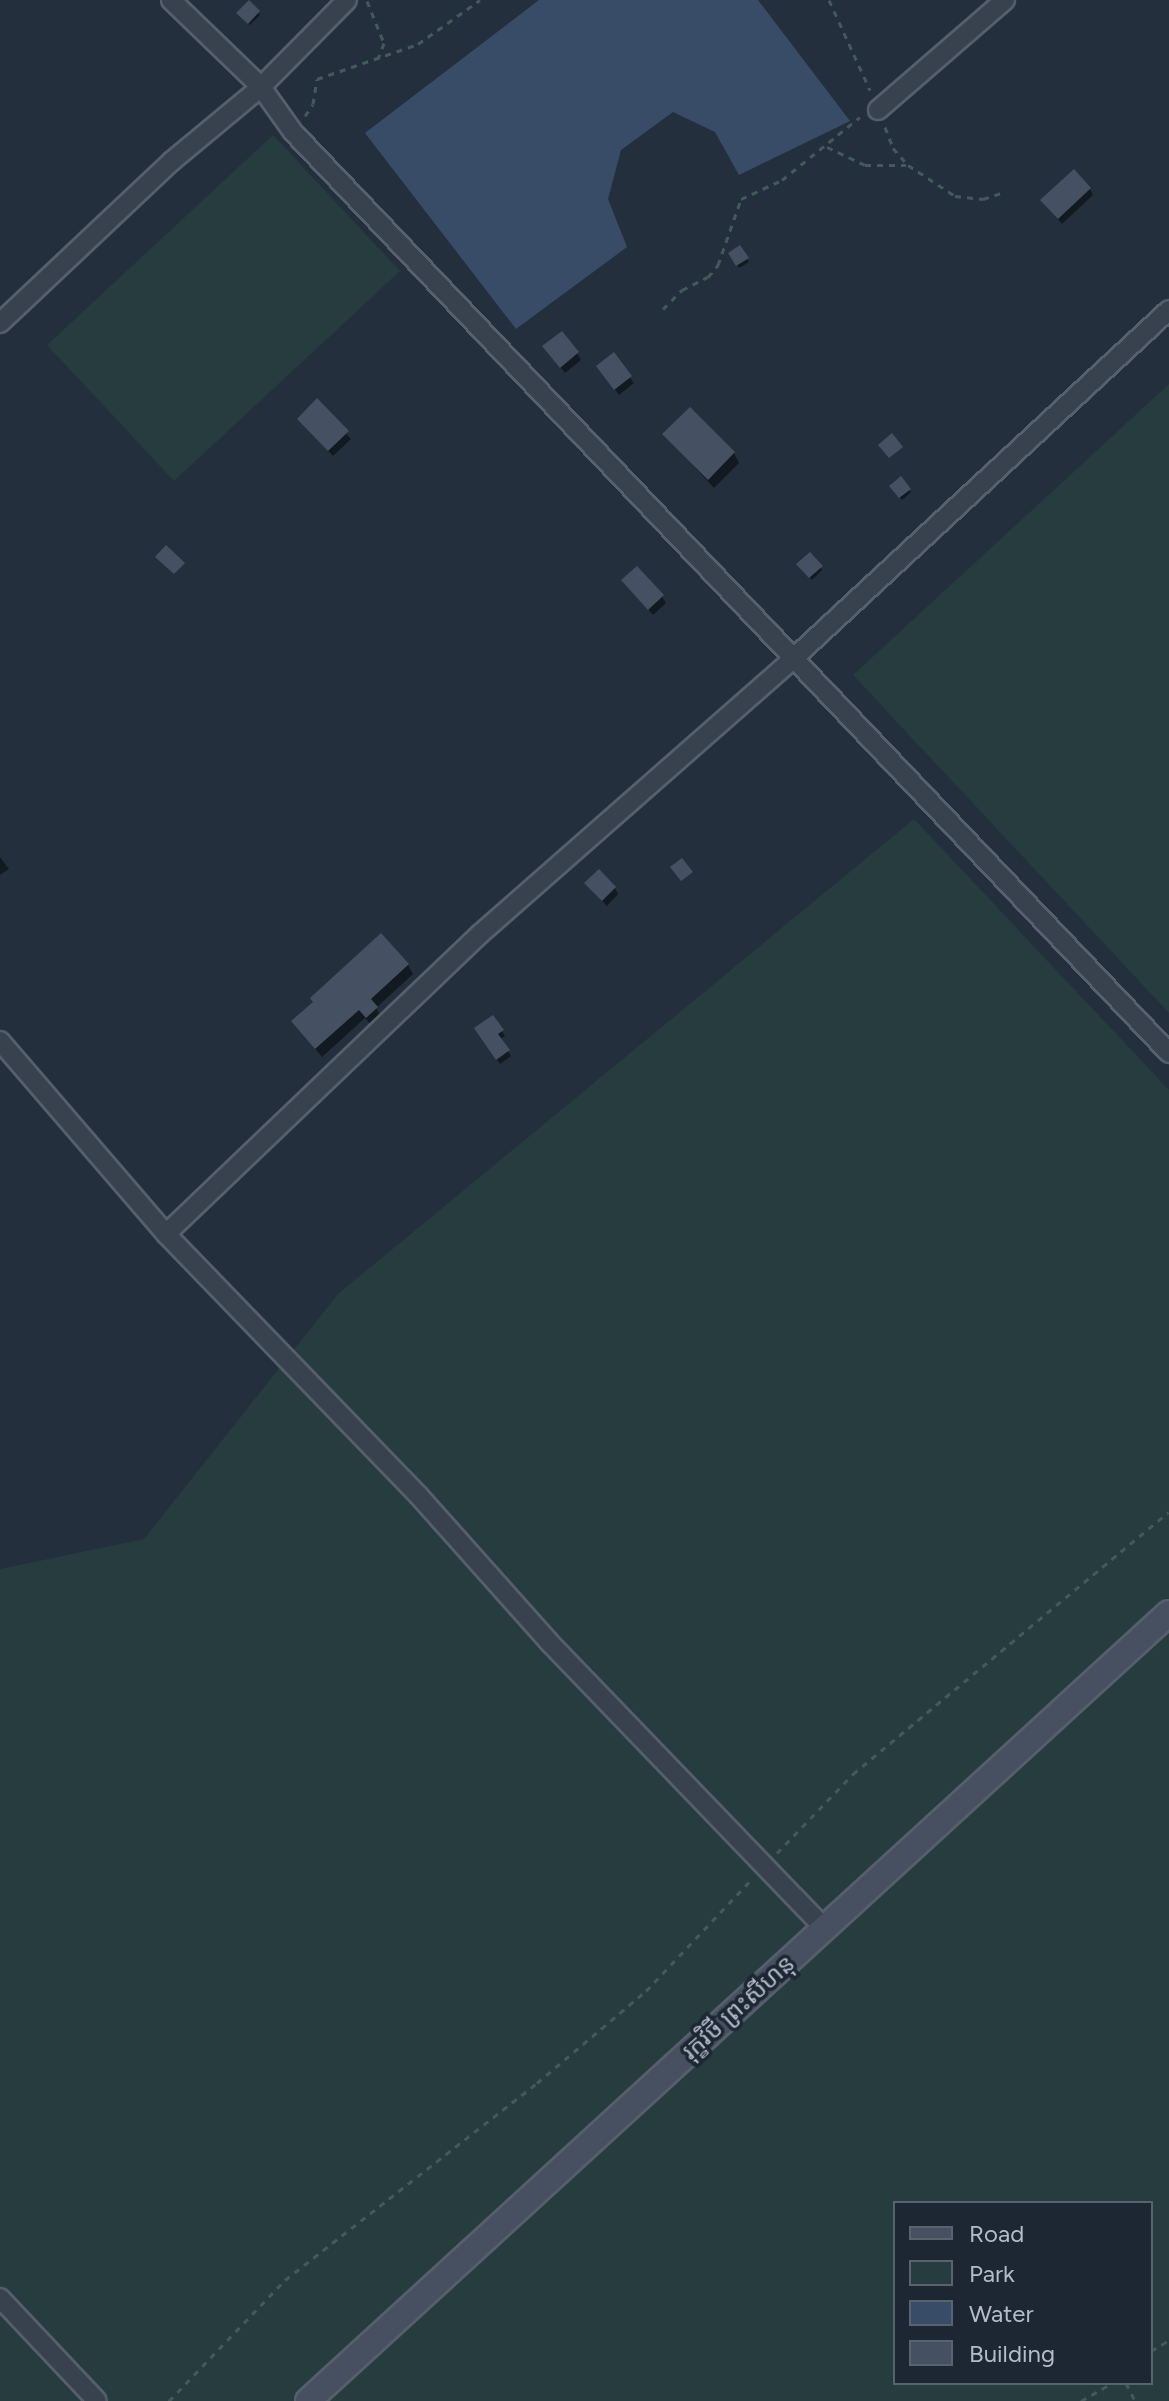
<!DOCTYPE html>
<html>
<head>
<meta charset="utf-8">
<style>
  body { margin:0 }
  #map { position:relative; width:1169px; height:2401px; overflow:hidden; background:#242f3e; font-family:Figtree,"Noto Sans Khmer",sans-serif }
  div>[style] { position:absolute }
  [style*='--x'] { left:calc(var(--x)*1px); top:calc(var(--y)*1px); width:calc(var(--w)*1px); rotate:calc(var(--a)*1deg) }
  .green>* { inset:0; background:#263c3f }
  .water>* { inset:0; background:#394c67 }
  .shadow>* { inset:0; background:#0007 }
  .building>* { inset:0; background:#455162 }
  .path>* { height:3px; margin-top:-1.5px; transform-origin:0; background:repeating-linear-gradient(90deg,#44595c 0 6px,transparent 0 12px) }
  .roads { filter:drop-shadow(2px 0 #565f6c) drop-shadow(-2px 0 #565f6c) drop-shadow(0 2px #565f6c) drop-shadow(0 -2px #565f6c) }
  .street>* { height:18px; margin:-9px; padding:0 9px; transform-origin:9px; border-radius:9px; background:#38414e }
  .secondary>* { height:24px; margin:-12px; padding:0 12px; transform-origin:12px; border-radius:12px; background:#465061 }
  span { translate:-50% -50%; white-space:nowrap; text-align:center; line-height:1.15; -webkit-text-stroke:7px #1d2633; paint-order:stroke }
  .street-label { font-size:24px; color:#b4bcc9 }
  .legend { position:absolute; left:893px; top:2201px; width:260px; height:184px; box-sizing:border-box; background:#1d2633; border:2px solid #59626f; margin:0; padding:10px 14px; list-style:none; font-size:24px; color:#b4bcc9 }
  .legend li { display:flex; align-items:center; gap:16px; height:40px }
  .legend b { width:40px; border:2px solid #59626f }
</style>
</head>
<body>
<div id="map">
  <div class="green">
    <div style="clip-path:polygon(273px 135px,400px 271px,174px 481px,47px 345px)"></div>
    <div style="clip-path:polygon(1169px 384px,1169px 1013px,853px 675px)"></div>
    <div style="clip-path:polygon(evenodd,914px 819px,1169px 1090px,1169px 2401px,0 2401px,0 1569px,144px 1539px,338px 1294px,914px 819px,895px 2203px,1151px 2203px,1151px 2383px,895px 2383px,895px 2203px)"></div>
  </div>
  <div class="water">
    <div style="clip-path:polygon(539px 0,758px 0,850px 121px,739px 175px,715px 132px,673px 112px,621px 150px,608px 199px,627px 247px,516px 329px,365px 133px)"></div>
  </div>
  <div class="shadow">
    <div style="clip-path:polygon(249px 3px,260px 15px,250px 25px,240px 16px)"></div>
    <div style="clip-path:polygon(1090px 189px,1093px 195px,1062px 224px,1043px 201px)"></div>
    <div style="clip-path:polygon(740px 248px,749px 262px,739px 268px,730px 254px)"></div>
    <div style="clip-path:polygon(549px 353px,577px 353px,581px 360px,565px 373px)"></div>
    <div style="clip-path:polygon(613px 355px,634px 383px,619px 395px,602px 372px)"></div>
    <div style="clip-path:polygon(317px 401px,351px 439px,333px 456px,299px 419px)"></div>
    <div style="clip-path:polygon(665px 435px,734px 453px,739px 463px,714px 488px)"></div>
    <div style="clip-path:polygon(900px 479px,911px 492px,902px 500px,891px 486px)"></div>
    <div style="clip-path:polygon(800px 567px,821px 568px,822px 570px,812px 580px)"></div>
    <div style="clip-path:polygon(623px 581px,662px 597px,666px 603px,653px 615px)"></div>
    <div style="clip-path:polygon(0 857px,9px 869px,0 875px)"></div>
    <div style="clip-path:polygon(587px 884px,615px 888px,618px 894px,607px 906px)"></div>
    <div style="clip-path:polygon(408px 965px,413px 974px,376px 1008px,382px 1018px,372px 1026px,365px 1018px,322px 1057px,293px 1021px)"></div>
    <div style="clip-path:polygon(502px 1031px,505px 1036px,500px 1039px,511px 1056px,500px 1064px,479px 1034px)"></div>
  </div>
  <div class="building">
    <div style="clip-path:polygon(249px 0,260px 11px,248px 24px,236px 13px)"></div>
    <div style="clip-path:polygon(1074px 169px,1091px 188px,1058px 219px,1040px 200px)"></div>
    <div style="clip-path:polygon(740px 245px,749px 258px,736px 266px,728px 253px)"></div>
    <div style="clip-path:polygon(562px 331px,579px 352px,560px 368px,542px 346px)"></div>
    <div style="clip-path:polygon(614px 352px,632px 376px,614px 390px,596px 366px)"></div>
    <div style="clip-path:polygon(317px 398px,349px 431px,328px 451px,297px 419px)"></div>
    <div style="clip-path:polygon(690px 407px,735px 452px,708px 480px,662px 434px)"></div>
    <div style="clip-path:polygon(892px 433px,903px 447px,889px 458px,878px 445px)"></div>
    <div style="clip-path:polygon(901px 476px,911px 489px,899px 498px,889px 486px)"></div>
    <div style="clip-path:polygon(166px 545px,185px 563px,174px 574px,155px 557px)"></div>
    <div style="clip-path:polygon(810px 552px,823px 566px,809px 578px,796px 564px)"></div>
    <div style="clip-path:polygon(637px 566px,664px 595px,648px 610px,621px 580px)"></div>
    <div style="clip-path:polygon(682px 858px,693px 872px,681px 881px,670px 867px)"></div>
    <div style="clip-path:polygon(599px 869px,616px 887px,602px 901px,584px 883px)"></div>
    <div style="clip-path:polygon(381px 933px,409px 964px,371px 999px,378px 1007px,366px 1018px,359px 1010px,315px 1049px,291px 1021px,313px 1002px,310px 998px)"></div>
    <div style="clip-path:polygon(493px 1015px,504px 1030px,498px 1034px,510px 1050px,496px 1060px,474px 1028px)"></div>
  </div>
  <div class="path">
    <div style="--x:829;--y:0;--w:99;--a:65.5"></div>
    <div style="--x:367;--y:1;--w:45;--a:68"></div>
    <div style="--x:384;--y:43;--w:15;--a:110"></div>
    <div style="--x:305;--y:116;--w:14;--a:-56"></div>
    <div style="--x:313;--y:104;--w:25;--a:-81"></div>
    <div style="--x:317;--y:79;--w:107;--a:-19.1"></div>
    <div style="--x:418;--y:44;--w:76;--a:-35.4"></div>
    <div style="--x:885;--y:127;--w:22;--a:69"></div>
    <div style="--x:893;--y:148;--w:23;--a:49"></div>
    <div style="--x:908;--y:165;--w:56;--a:33.4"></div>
    <div style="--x:955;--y:196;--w:28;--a:6"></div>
    <div style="--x:983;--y:199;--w:19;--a:-18"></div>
    <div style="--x:827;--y:147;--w:42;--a:25.3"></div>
    <div style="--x:865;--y:165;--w:41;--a:0"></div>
    <div style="--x:663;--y:309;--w:27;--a:-45"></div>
    <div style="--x:682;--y:290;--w:29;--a:-27"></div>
    <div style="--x:708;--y:277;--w:16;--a:-50"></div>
    <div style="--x:718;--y:265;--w:70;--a:-70.8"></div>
    <div style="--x:741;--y:199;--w:45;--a:-24.9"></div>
    <div style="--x:782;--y:180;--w:100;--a:-38.9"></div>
    <div style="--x:777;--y:1853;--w:110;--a:-46.1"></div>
    <div style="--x:853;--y:1774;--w:410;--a:-39.7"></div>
    <div style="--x:1151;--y:2351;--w:21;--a:-31"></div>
    <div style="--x:1126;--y:2383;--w:20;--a:63"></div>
    <div style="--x:169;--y:2401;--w:168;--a:-46.2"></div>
    <div style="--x:285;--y:2280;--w:320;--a:-38"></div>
    <div style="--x:537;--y:2083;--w:143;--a:-40.2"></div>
    <div style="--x:646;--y:1991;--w:154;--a:-46.6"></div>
    <div style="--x:1081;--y:2401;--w:36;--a:-30"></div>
  </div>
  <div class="roads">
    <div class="street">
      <div style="--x:171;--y:0;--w:125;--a:44"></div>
      <div style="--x:261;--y:87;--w:55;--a:54.6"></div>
      <div style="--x:293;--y:132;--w:1271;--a:46.43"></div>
      <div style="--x:878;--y:110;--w:168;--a:-40.9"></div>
      <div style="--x:0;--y:323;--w:236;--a:-43.3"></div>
      <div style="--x:172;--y:161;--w:116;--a:-39.7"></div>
      <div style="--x:261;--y:87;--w:122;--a:-45.3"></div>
      <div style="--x:0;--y:1041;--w:255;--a:49.3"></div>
      <div style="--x:166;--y:1234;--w:364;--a:46"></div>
      <div style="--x:419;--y:1496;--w:194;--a:48.3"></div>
      <div style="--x:548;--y:1641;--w:398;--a:46.1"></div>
      <div style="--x:166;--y:1234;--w:434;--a:-43.7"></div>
      <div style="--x:480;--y:934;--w:419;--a:-41.3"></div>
      <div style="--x:795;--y:657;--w:510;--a:-42.86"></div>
      <div style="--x:0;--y:2298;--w:141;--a:46.7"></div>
    </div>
    <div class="secondary">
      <div style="--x:308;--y:2401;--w:1167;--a:-42.47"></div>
    </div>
  </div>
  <div class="street-label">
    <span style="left:738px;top:2007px;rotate:-42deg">រុក្ខវិថី ព្រះសីហនុ</span>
  </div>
  <ul class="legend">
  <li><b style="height:10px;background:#465061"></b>Road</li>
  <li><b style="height:22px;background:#263c3f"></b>Park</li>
  <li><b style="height:22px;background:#394c67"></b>Water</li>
  <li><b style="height:22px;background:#455162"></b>Building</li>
  </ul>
</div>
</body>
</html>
